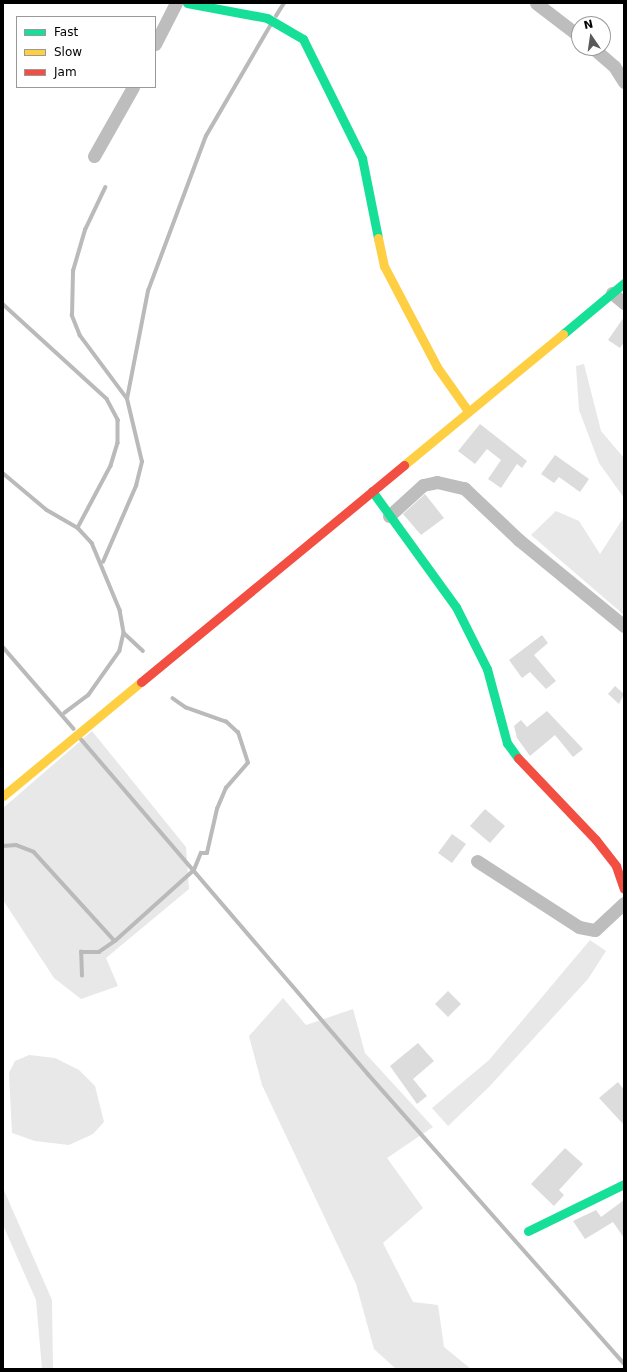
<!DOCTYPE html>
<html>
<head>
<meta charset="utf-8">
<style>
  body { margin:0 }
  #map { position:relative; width:627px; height:1372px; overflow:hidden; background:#fff; font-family:"DejaVu Sans",sans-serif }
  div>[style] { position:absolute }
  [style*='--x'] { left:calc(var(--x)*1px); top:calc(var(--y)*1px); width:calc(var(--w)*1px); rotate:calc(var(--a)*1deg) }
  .green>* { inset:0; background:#e8e8e8 }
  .stream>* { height:3.5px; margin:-1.75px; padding:0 1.75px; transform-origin:1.75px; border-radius:1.75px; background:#bababa }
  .building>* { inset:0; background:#dcdcdc }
  .street>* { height:13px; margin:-6.5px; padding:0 6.5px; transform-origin:6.5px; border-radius:6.5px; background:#bdbdbd }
  .fast>* { height:9px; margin:-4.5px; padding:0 4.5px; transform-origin:4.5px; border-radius:4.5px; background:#16e098 }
  .slow>* { height:9px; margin:-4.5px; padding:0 4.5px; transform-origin:4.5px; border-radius:4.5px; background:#ffcf43 }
  .jam>* { height:9px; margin:-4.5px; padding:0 4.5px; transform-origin:4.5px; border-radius:4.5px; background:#f24e42 }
  span { translate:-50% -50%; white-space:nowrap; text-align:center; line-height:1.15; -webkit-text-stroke:3px #fff; paint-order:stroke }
  .frame { position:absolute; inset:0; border:4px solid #000; pointer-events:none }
  .legend { position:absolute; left:16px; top:16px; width:140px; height:72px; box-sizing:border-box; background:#fff; border:1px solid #999; margin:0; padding:5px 7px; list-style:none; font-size:12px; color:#000 }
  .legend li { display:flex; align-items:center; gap:8px; height:20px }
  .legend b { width:20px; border:1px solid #999 }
  .north { position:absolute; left:571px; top:16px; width:40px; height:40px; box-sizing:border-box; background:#fff; border:1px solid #999; border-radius:50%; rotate:347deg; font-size:11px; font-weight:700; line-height:16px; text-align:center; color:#000 }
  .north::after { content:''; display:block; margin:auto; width:14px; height:18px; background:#595959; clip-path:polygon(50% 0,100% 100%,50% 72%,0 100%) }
</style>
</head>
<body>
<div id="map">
  <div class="green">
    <div style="clip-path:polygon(584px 364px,601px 431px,624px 458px,624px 498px,599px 463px,579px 410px,576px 366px)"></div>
    <div style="clip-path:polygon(556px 511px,579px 521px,600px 554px,624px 517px,624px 615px,531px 535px)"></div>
    <div style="clip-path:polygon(92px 731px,186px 847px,189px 889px,106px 958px,118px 986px,81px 999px,54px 978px,3px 900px,3px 808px)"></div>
    <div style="clip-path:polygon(590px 940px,606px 951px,588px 979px,489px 1087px,448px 1126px,432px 1108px,489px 1060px)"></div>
    <div style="clip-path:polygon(283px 998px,306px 1025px,353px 1009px,365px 1053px,433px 1127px,387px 1158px,423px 1208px,383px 1243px,413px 1302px,438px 1305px,444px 1347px,471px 1369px,396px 1369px,374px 1349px,356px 1284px,262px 1085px,249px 1036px)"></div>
    <div style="clip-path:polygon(29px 1055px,55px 1058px,79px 1070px,95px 1086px,104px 1122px,93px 1134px,69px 1145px,35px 1141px,12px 1133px,9px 1073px,15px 1061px)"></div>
    <div style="clip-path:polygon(3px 1188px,52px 1300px,53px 1369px,42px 1369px,36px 1300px,3px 1225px)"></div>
  </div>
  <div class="stream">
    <div style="--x:276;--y:16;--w:15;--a:-58"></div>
    <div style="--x:3;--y:304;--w:141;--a:42.4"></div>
    <div style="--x:107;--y:399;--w:24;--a:62"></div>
    <div style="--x:118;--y:420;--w:23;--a:90"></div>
    <div style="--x:118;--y:443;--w:24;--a:107"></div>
    <div style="--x:111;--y:466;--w:70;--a:118"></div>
    <div style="--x:127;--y:399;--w:110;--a:-79"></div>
    <div style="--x:148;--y:291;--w:165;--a:-69.5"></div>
    <div style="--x:206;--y:136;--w:127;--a:-59.8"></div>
    <div style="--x:3;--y:473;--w:57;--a:40.1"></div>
    <div style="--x:47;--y:510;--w:36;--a:30"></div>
    <div style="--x:78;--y:528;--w:21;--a:47"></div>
    <div style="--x:92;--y:543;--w:73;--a:67.3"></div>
    <div style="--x:120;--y:610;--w:23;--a:80"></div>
    <div style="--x:124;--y:633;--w:18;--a:103"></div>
    <div style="--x:120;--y:651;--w:54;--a:125.2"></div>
    <div style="--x:89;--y:695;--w:30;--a:143"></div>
    <div style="--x:103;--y:562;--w:83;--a:-66.5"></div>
    <div style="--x:136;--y:486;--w:25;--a:-76"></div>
    <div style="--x:142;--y:462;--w:65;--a:-103.4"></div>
    <div style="--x:127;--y:399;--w:79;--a:-126.7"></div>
    <div style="--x:80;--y:336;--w:22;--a:-112"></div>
    <div style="--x:72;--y:316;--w:45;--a:-88.7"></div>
    <div style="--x:73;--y:271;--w:43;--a:-73.7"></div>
    <div style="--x:85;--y:230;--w:47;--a:-64.5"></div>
    <div style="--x:124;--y:633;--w:26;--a:43"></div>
    <div style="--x:3;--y:647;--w:108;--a:49.1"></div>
    <div style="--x:81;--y:739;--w:441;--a:49.4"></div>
    <div style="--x:368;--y:1074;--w:386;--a:48.5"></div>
    <div style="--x:3;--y:846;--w:13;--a:-4"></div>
    <div style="--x:16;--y:845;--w:19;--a:21"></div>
    <div style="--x:34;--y:852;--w:120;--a:47.7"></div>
    <div style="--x:82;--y:976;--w:24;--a:-92"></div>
    <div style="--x:81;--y:952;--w:18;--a:0"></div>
    <div style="--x:99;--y:952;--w:19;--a:-35"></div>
    <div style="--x:115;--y:941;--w:106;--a:-41.9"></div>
    <div style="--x:194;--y:870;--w:18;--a:-68"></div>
    <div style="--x:201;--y:853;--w:6;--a:0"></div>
    <div style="--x:207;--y:853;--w:45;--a:-77.2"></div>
    <div style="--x:217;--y:809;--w:23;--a:-67"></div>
    <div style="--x:226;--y:788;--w:33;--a:-49"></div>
    <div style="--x:248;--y:763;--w:32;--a:-108"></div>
    <div style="--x:238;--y:733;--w:16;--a:-137"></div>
    <div style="--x:226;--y:722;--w:42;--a:-160.7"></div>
    <div style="--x:186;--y:708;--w:16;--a:-145"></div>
  </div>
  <div class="building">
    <div style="clip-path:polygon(624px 317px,624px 342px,620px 348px,608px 340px)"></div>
    <div style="clip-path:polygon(480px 424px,527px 461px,522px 468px,517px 464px,501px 488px,488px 479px,501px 460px,487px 449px,475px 464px,458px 451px)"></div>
    <div style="clip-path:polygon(555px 455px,589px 479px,580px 492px,559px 477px,554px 483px,541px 474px)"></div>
    <div style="clip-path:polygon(425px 494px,444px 518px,421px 535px,403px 514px)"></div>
    <div style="clip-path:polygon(542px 635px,548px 643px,534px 655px,556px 681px,546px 689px,530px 672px,522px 678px,509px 660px)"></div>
    <div style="clip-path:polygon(615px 686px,624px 694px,619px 704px,608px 694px)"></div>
    <div style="clip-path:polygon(547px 711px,583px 749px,573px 757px,555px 735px,530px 756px,517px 738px,514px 726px,521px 720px,527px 727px)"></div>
    <div style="clip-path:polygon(485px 809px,505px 826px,490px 843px,470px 826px)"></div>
    <div style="clip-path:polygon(452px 834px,466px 844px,452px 863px,438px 853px)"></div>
    <div style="clip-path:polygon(448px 991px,461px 1004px,448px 1017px,435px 1004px)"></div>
    <div style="clip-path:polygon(418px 1043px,434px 1061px,413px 1079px,427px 1096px,417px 1104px,390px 1066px)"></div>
    <div style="clip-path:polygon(618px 1082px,624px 1090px,624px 1125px,599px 1098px)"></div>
    <div style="clip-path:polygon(565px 1148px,583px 1164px,559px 1190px,564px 1195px,554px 1206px,531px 1184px)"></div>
    <div style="clip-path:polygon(624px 1200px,624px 1238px,613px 1222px,585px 1239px,573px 1221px,596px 1210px,601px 1217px)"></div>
  </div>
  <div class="street">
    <div style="--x:536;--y:3;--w:54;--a:37.5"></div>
    <div style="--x:155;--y:44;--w:46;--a:-62.9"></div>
    <div style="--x:593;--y:48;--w:28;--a:41"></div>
    <div style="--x:614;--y:66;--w:19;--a:58"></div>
    <div style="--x:94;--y:156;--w:79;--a:-60.5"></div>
    <div style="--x:612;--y:293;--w:16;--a:40"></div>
    <div style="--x:389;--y:516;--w:46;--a:-42.4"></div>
    <div style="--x:423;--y:485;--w:14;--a:-12"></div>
    <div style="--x:437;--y:482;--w:28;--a:13"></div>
    <div style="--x:464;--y:488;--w:76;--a:43.4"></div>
    <div style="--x:519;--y:540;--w:136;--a:39.3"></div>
    <div style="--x:477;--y:861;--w:121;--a:32.9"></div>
    <div style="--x:579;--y:927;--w:16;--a:11"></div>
    <div style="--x:595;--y:930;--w:40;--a:-43"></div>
  </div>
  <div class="fast">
    <div style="--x:187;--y:3;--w:81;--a:10.6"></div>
    <div style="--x:267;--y:18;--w:42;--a:30.3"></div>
    <div style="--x:303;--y:39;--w:133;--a:63.6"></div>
    <div style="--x:362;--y:158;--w:82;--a:78.7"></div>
    <div style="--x:563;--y:334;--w:80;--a:-39.9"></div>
    <div style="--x:372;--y:491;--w:143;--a:54.1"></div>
    <div style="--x:456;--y:607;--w:69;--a:63.4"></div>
    <div style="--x:487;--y:669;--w:77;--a:74.9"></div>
    <div style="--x:507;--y:743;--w:19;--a:54"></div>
    <div style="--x:528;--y:1231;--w:107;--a:-26.1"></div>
  </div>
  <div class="slow">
    <div style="--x:378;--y:238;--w:29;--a:78"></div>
    <div style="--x:384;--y:266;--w:114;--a:62.3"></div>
    <div style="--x:437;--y:367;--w:54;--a:54.8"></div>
    <div style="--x:404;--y:465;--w:206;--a:-39.5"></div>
    <div style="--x:3;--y:796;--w:179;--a:-39.6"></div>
  </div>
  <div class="jam">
    <div style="--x:141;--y:682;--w:341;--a:-39.5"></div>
    <div style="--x:518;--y:758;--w:113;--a:46.4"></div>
    <div style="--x:596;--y:840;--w:33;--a:52"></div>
    <div style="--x:616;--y:866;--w:24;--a:71"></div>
  </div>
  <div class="frame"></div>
  <ul class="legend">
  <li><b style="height:5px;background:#16e098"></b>Fast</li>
  <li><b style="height:5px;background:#ffcf43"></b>Slow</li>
  <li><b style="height:5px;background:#f24e42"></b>Jam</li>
  </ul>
  <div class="north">N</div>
</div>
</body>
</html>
